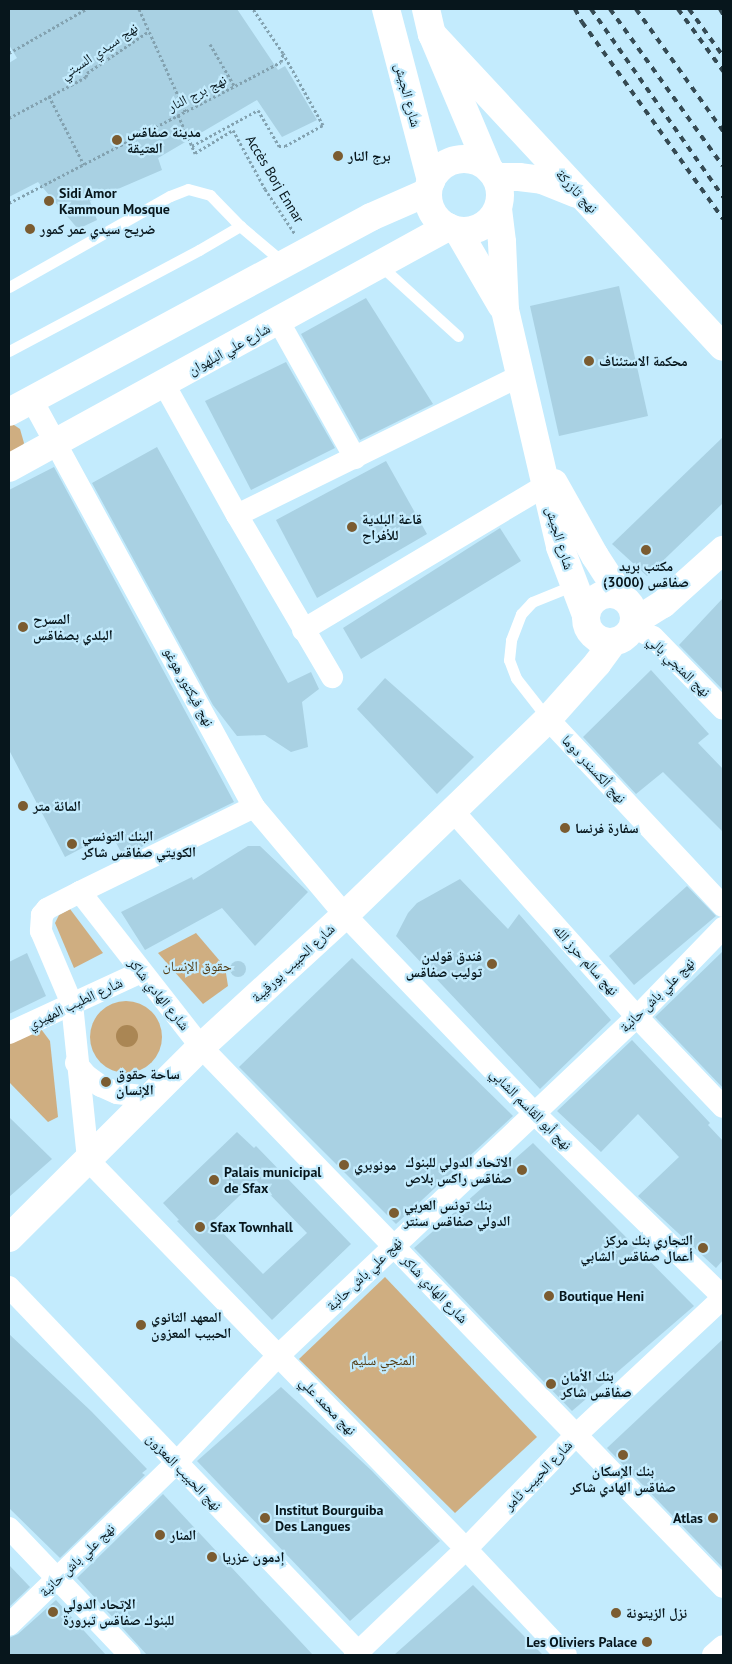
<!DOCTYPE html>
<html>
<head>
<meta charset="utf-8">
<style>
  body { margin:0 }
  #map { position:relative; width:732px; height:1664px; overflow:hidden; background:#c3ebfd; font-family:"PT Sans","Noto Naskh Arabic",sans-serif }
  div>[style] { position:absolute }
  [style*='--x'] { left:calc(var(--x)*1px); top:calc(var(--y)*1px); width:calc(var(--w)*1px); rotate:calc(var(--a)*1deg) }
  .green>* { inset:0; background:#cfae81 }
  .round { border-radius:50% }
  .water>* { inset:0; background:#aa8654 }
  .building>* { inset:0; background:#a9d1e3 }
  .path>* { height:3px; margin-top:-1.5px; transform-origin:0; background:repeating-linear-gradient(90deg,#83a2b0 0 2.5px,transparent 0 5px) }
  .lane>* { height:11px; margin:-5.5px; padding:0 5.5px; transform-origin:5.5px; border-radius:5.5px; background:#fff }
  .street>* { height:22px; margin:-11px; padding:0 11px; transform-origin:11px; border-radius:11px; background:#fff }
  .secondary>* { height:28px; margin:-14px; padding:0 14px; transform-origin:14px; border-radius:14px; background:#fff }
  .secondary>.ring { margin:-14px; padding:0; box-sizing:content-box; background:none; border:28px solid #fff; border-radius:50% }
  .rail>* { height:4px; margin-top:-2px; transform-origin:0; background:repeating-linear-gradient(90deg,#354a53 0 6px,transparent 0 12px) }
  .dots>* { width:14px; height:14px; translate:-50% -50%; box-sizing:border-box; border:2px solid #c3ebfd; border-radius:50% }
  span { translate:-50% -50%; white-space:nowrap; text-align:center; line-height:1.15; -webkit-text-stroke:4.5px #c3ebfd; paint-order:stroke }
  .street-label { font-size:14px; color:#07161c }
  .poi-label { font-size:14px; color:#07161c; font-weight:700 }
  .left { translate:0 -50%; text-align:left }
  .right { translate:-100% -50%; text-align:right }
  .park-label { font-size:14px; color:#51380f }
  .frame { position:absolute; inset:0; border:10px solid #07161c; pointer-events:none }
</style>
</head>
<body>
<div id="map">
  <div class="green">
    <div style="clip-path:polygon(9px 425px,14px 425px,20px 429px,24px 443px,21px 450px,9px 458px)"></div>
    <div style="clip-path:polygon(70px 909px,103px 953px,74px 968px,55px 923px,59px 915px)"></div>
    <div style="clip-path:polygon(196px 933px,225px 967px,228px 986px,203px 1004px,158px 953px)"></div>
    <div class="round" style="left:90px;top:1001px;width:72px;height:72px"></div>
    <div style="clip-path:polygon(41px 1029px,50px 1041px,58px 1117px,48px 1122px,9px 1082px,9px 1043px)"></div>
    <div style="clip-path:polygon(385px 1277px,537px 1437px,455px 1513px,299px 1359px)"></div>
  </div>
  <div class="water">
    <div class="round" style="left:116px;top:1025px;width:22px;height:22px"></div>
  </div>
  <div class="building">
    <div style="clip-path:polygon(9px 9px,237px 9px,278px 70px,285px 66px,317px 120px,282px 137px,257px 100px,158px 158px,162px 170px,90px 201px,97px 220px,78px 229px,38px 182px,9px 197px,9px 63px,17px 58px,9px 45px)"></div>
    <div style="clip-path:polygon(619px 286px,648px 416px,559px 436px,530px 306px)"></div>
    <div style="clip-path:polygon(366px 298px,433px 404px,360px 440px,301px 334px)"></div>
    <div style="clip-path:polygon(286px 362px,335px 448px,251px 490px,205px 401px)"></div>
    <div style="clip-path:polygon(723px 437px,723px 503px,647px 576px,612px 544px)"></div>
    <div style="clip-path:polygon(157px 447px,288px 683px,311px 672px,319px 689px,302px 702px,308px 747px,291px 752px,265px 735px,237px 736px,213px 705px,92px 483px)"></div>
    <div style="clip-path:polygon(386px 461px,427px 534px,317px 598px,276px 520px)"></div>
    <div style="clip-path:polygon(54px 467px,234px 802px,123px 856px,111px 833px,65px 857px,9px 750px,9px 490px)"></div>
    <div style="clip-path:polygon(500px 528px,521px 561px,361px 659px,343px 628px)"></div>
    <div style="clip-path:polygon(723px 598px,723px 690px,679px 645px)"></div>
    <div style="clip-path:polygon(651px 670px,709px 734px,698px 743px,723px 769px,723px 832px,663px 772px,636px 794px,583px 737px)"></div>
    <div style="clip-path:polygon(385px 678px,474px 757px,437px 794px,357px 709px)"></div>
    <div style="clip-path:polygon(248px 846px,260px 846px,308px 892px,255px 946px,222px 908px,145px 950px,121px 912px,192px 877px,193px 880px)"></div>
    <div style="clip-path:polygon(460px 879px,508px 929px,519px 914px,611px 1020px,540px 1089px,396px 936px,408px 913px,417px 903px)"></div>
    <div style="clip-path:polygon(687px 886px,716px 916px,634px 985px,609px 956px)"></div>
    <div style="clip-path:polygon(723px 951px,723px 1088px,655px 1017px)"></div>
    <div style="clip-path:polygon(27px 953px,46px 996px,9px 1014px,9px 962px)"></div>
    <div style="clip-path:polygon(352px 958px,513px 1116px,396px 1224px,239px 1067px)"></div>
    <div class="round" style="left:230px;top:961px;width:16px;height:16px"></div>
    <div style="clip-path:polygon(632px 1040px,710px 1123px,708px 1125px,723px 1141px,723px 1260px,716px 1268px,638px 1196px,679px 1157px,638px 1114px,601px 1152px,557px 1111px)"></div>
    <div style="clip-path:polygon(9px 1117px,52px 1159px,9px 1197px)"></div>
    <div style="clip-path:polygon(evenodd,237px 1132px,254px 1148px,256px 1146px,351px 1244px,272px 1320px,177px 1221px,179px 1220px,163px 1203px,237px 1132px,256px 1180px,307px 1233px,263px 1274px,212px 1222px,256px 1180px)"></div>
    <div style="clip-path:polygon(533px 1143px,694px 1306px,572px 1411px,414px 1248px)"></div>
    <div style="clip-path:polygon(9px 1334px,91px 1411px,147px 1469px,142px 1473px,145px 1475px,60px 1558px,9px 1508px)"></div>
    <div style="clip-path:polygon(723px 1339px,723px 1568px,607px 1448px)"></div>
    <div style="clip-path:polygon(281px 1387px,371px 1470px,440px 1541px,350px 1621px,197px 1461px)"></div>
    <div style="clip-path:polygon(163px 1494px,313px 1655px,147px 1655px,77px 1578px)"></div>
    <div style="clip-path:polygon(9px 1565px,30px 1587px,9px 1607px)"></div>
    <div style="clip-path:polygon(473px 1585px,543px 1655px,394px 1655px)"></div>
    <div style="clip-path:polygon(56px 1600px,106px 1655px,9px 1655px,9px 1638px,18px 1634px)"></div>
  </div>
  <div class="path">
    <div style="--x:139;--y:9;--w:114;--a:65.7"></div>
    <div style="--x:210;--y:44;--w:50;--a:59.8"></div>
    <div style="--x:9;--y:53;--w:89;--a:-29.7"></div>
    <div style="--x:49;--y:96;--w:77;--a:63.1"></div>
    <div style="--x:178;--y:115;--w:42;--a:65.9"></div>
    <div style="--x:195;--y:153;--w:44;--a:-31.2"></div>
    <div style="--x:233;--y:130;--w:67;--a:61.5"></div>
    <div style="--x:265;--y:189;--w:54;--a:56.3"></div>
    <div style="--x:9;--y:118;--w:87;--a:-28"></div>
    <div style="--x:86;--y:77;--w:4;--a:-76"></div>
    <div style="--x:87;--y:73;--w:75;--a:-34.1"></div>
    <div style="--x:192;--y:146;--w:75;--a:-28.6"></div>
    <div style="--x:258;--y:110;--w:42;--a:59.7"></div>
    <div style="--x:279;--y:146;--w:6;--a:0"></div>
    <div style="--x:285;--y:146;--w:43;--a:-28.9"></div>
    <div style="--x:323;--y:125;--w:82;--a:-119.1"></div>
    <div style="--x:283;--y:53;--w:53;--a:-124.3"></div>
    <div style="--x:9;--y:203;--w:306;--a:-27.4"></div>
    <div style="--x:281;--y:62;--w:9;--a:-77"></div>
  </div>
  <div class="lane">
    <div style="--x:381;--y:266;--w:104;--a:42.3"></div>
    <div style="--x:9;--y:287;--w:185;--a:-29.5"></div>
    <div style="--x:170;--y:196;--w:19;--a:-21"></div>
    <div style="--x:188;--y:189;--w:23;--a:15"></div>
    <div style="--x:210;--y:195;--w:43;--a:45.9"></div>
    <div style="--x:9;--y:351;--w:215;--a:-28"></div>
    <div style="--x:199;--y:250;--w:48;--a:-30.3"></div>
    <div style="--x:240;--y:226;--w:57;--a:40.1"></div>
    <div style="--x:548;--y:719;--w:52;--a:-128"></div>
    <div style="--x:516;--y:678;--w:19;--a:-111"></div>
    <div style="--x:509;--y:660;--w:20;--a:-84"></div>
    <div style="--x:511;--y:640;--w:28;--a:-69"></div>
    <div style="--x:521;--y:614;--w:16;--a:-47"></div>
    <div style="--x:532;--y:602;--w:45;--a:-22"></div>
  </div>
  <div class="street">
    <div style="--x:279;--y:322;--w:156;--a:60.8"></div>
    <div style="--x:164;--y:384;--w:150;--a:60.9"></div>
    <div style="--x:237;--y:515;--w:188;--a:59.6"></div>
    <div style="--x:32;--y:400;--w:464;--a:61.4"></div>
    <div style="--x:254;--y:807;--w:141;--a:49.9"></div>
    <div style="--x:345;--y:915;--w:274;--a:46.3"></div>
    <div style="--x:534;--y:1113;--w:264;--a:44.2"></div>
    <div style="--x:237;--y:515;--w:317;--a:-26.2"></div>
    <div style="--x:633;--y:627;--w:22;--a:27"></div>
    <div style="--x:653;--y:637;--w:100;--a:45.8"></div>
    <div style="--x:303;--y:630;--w:291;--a:-30.8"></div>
    <div style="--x:548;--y:719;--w:256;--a:46.9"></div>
    <div style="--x:254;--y:807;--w:194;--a:154"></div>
    <div style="--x:80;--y:892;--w:37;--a:153"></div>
    <div style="--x:47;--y:909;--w:8;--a:130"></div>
    <div style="--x:42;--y:915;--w:16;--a:94"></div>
    <div style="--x:41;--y:931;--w:79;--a:67"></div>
    <div style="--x:72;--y:1004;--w:157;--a:84.1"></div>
    <div style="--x:88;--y:1160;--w:542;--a:45.82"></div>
    <div style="--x:466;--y:1549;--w:146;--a:46.7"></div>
    <div style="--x:452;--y:810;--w:278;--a:48.2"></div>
    <div style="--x:637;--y:1017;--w:124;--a:46.3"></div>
    <div style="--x:80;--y:892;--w:197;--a:52"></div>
    <div style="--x:201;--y:1047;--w:751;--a:45.97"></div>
    <div style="--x:9;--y:1033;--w:145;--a:-24.8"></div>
    <div style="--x:76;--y:1063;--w:17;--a:50"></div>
    <div style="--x:87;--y:1076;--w:17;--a:36"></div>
    <div style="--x:101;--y:1086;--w:17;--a:24"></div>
    <div style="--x:117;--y:1093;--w:34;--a:7"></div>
    <div style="--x:9;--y:1287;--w:509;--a:46.27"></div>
    <div style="--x:9;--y:1528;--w:175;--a:46.4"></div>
    <div style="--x:9;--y:1625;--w:233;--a:-44.1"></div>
    <div style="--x:176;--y:1463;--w:149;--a:-46.4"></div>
    <div style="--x:279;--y:1355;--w:492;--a:-43.4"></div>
    <div style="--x:637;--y:1017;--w:124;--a:-46"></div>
    <div style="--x:355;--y:1655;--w:153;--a:-43.7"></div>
    <div style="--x:466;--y:1549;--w:158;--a:-46"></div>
    <div style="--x:576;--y:1435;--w:201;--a:-43"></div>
    <div style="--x:713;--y:1655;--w:13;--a:-42"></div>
  </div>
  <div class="secondary">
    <div style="--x:386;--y:9;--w:178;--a:75.3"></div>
    <div style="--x:426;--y:9;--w:26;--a:77"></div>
    <div style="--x:432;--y:34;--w:147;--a:67.1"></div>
    <div style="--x:432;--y:34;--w:427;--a:47.1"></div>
    <div class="ring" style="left:428px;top:159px;width:44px;height:44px"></div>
    <div style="--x:496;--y:177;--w:23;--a:0"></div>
    <div style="--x:519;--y:177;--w:23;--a:7"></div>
    <div style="--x:542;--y:180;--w:37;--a:22"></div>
    <div style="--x:498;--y:209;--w:33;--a:83"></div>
    <div style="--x:502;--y:242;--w:68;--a:87.5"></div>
    <div style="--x:505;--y:310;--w:243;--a:76.9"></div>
    <div style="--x:560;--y:547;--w:73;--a:69.1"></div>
    <div style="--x:458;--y:231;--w:86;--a:59.8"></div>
    <div style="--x:9;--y:412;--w:411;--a:-28.3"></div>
    <div style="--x:371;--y:217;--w:62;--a:-23.7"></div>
    <div style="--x:9;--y:468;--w:501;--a:-28.77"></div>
    <div style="--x:554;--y:483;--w:84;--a:60.7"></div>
    <div style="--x:595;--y:556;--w:48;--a:57"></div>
    <div class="ring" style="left:586px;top:594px;width:20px;height:20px"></div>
    <div style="--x:634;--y:622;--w:34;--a:-32"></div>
    <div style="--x:663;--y:604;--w:81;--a:-42"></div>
    <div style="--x:9;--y:1238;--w:271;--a:-44.9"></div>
    <div style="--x:201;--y:1047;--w:195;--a:-42.5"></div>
    <div style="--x:345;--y:915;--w:282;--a:-44"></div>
    <div style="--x:548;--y:719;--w:74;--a:-48.3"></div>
    <div style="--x:597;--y:664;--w:27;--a:-54"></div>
  </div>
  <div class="rail">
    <div style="--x:575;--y:9;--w:15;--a:62"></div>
    <div style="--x:582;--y:22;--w:242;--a:54.4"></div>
    <div style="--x:591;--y:9;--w:230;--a:54.9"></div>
    <div style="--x:610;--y:9;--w:193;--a:54.3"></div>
    <div style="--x:636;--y:9;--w:150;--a:54.5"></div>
    <div style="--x:678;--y:9;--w:77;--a:54"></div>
    <div style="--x:689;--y:9;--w:58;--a:54.1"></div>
    <div style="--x:720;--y:9;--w:6;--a:59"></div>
  </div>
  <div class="dots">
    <div style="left:117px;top:140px;background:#7b5c31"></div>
    <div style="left:338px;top:156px;background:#7b5c31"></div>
    <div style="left:49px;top:201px;background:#7b5c31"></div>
    <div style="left:30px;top:229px;background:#7b5c31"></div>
    <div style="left:589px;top:361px;background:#7b5c31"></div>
    <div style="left:352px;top:527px;background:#7b5c31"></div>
    <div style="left:646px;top:550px;background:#7b5c31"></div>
    <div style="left:23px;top:627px;background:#7b5c31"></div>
    <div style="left:23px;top:806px;background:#7b5c31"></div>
    <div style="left:565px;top:828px;background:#7b5c31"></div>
    <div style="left:72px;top:844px;background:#7b5c31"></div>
    <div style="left:492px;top:964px;background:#7b5c31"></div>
    <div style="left:106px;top:1082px;background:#7b5c31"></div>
    <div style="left:344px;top:1165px;background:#7b5c31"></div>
    <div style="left:522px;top:1170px;background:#7b5c31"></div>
    <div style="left:214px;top:1180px;background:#7b5c31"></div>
    <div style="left:394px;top:1213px;background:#7b5c31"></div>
    <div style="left:200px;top:1227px;background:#7b5c31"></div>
    <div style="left:703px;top:1248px;background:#7b5c31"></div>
    <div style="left:549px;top:1296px;background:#7b5c31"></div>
    <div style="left:141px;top:1325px;background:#7b5c31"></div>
    <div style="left:551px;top:1384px;background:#7b5c31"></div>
    <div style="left:623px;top:1455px;background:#7b5c31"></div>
    <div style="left:265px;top:1518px;background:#7b5c31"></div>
    <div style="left:713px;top:1518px;background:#7b5c31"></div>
    <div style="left:160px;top:1535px;background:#7b5c31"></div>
    <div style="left:212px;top:1557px;background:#7b5c31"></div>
    <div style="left:53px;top:1612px;background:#7b5c31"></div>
    <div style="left:616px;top:1613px;background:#7b5c31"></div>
    <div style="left:647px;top:1642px;background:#7b5c31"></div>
  </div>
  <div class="street-label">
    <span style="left:99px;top:51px;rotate:-34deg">نهج سيدي السبتي</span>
    <span style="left:197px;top:93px;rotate:-27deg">نهج برج النار</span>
    <span style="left:408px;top:95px;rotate:75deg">شارع الجيش</span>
    <span style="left:275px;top:179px;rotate:59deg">Accès Borj Ennar</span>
    <span style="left:577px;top:191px;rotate:47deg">نهج تازركة</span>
    <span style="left:229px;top:349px;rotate:-29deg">شارع علي البلهوان</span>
    <span style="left:560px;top:538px;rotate:73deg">شارع الجيش</span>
    <span style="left:679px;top:666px;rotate:44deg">نهج المنجي بالي</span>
    <span style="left:189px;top:687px;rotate:61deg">نهج فيكتور هوغو</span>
    <span style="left:594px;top:769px;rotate:47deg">نهج ألكسندر دوما</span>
    <span style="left:586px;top:960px;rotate:48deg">نهج سالم حرز الله</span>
    <span style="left:293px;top:963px;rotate:-43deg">شارع الحبيب بورقيبة</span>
    <span style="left:159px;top:994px;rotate:51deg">شارع الهادي شاكر</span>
    <span style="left:657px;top:995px;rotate:-45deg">نهج علي باش حانبة</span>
    <span style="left:75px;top:1003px;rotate:-25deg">شارع الطيب المهيري</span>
    <span style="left:531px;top:1109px;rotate:45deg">نهج أبو القاسم الشابي</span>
    <span style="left:364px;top:1274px;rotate:-44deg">نهج علي باش حانبة</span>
    <span style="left:435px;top:1289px;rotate:46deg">شارع الهادي شاكر</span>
    <span style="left:328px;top:1406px;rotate:46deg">نهج محمد علي</span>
    <span style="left:184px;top:1472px;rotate:46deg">نهج الحبيب المعزون</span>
    <span style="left:538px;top:1475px;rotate:-46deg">شارع الحبيب ثامر</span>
    <span style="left:77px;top:1560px;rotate:-44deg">نهج علي باش حانبة</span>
  </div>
  <div class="poi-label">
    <span class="left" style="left:127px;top:140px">مدينة صفاقس<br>العتيقة</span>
    <span class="left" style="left:348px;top:156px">برج النار</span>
    <span class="left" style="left:59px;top:201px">Sidi Amor<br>Kammoun Mosque</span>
    <span class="left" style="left:40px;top:229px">ضريح سيدي عمر كمور</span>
    <span class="left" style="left:599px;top:361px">محكمة الاستئناف</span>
    <span class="left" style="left:362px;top:527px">قاعة البلدية<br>للأفراح</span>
    <span style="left:646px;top:574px">مكتب بريد<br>صفاقس (3000)</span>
    <span class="left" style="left:33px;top:627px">المسرح<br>البلدي بصفاقس</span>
    <span class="left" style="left:33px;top:806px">المائة متر</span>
    <span class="left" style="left:575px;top:828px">سفارة فرنسا</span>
    <span class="left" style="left:82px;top:844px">البنك التونسي<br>الكويتي صفاقس شاكر</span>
    <span class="right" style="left:482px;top:964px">فندق قولدن<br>توليب صفاقس</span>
    <span class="left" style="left:116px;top:1082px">ساحة حقوق<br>الإنسان</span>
    <span class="right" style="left:512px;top:1170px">الاتحاد الدولي للبنوك<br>صفاقس راكس بلاص</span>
    <span class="left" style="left:354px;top:1165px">مونوبري</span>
    <span class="left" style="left:224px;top:1180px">Palais municipal<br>de Sfax</span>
    <span class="left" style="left:404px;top:1213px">بنك تونس العربي<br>الدولي صفاقس سنتر</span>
    <span class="left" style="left:210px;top:1227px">Sfax Townhall</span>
    <span class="right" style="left:693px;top:1248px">التجاري بنك مركز<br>أعمال صفاقس الشابي</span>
    <span class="left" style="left:559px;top:1296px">Boutique Heni</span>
    <span class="left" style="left:151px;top:1325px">المعهد الثانوي<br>الحبيب المعزون</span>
    <span class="left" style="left:561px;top:1384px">بنك الأمان<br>صفاقس شاكر</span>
    <span style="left:623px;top:1479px">بنك الإسكان<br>صفاقس الهادي شاكر</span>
    <span class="left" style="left:275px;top:1518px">Institut Bourguiba<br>Des Langues</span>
    <span class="right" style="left:703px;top:1518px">Atlas</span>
    <span class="left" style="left:170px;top:1535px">المنار</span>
    <span class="left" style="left:222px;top:1557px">إدمون عزريا</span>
    <span class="left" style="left:63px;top:1612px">الإتحاد الدولي<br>للبنوك صفاقس تبرورة</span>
    <span class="left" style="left:626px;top:1613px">نزل الزيتونة</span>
    <span class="right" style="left:637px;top:1642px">Les Oliviers Palace</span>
  </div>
  <div class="park-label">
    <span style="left:197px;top:966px">حقوق الإنسان</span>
    <span style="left:383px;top:1360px">المنجي سليم</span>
  </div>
  <div class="frame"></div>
</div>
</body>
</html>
